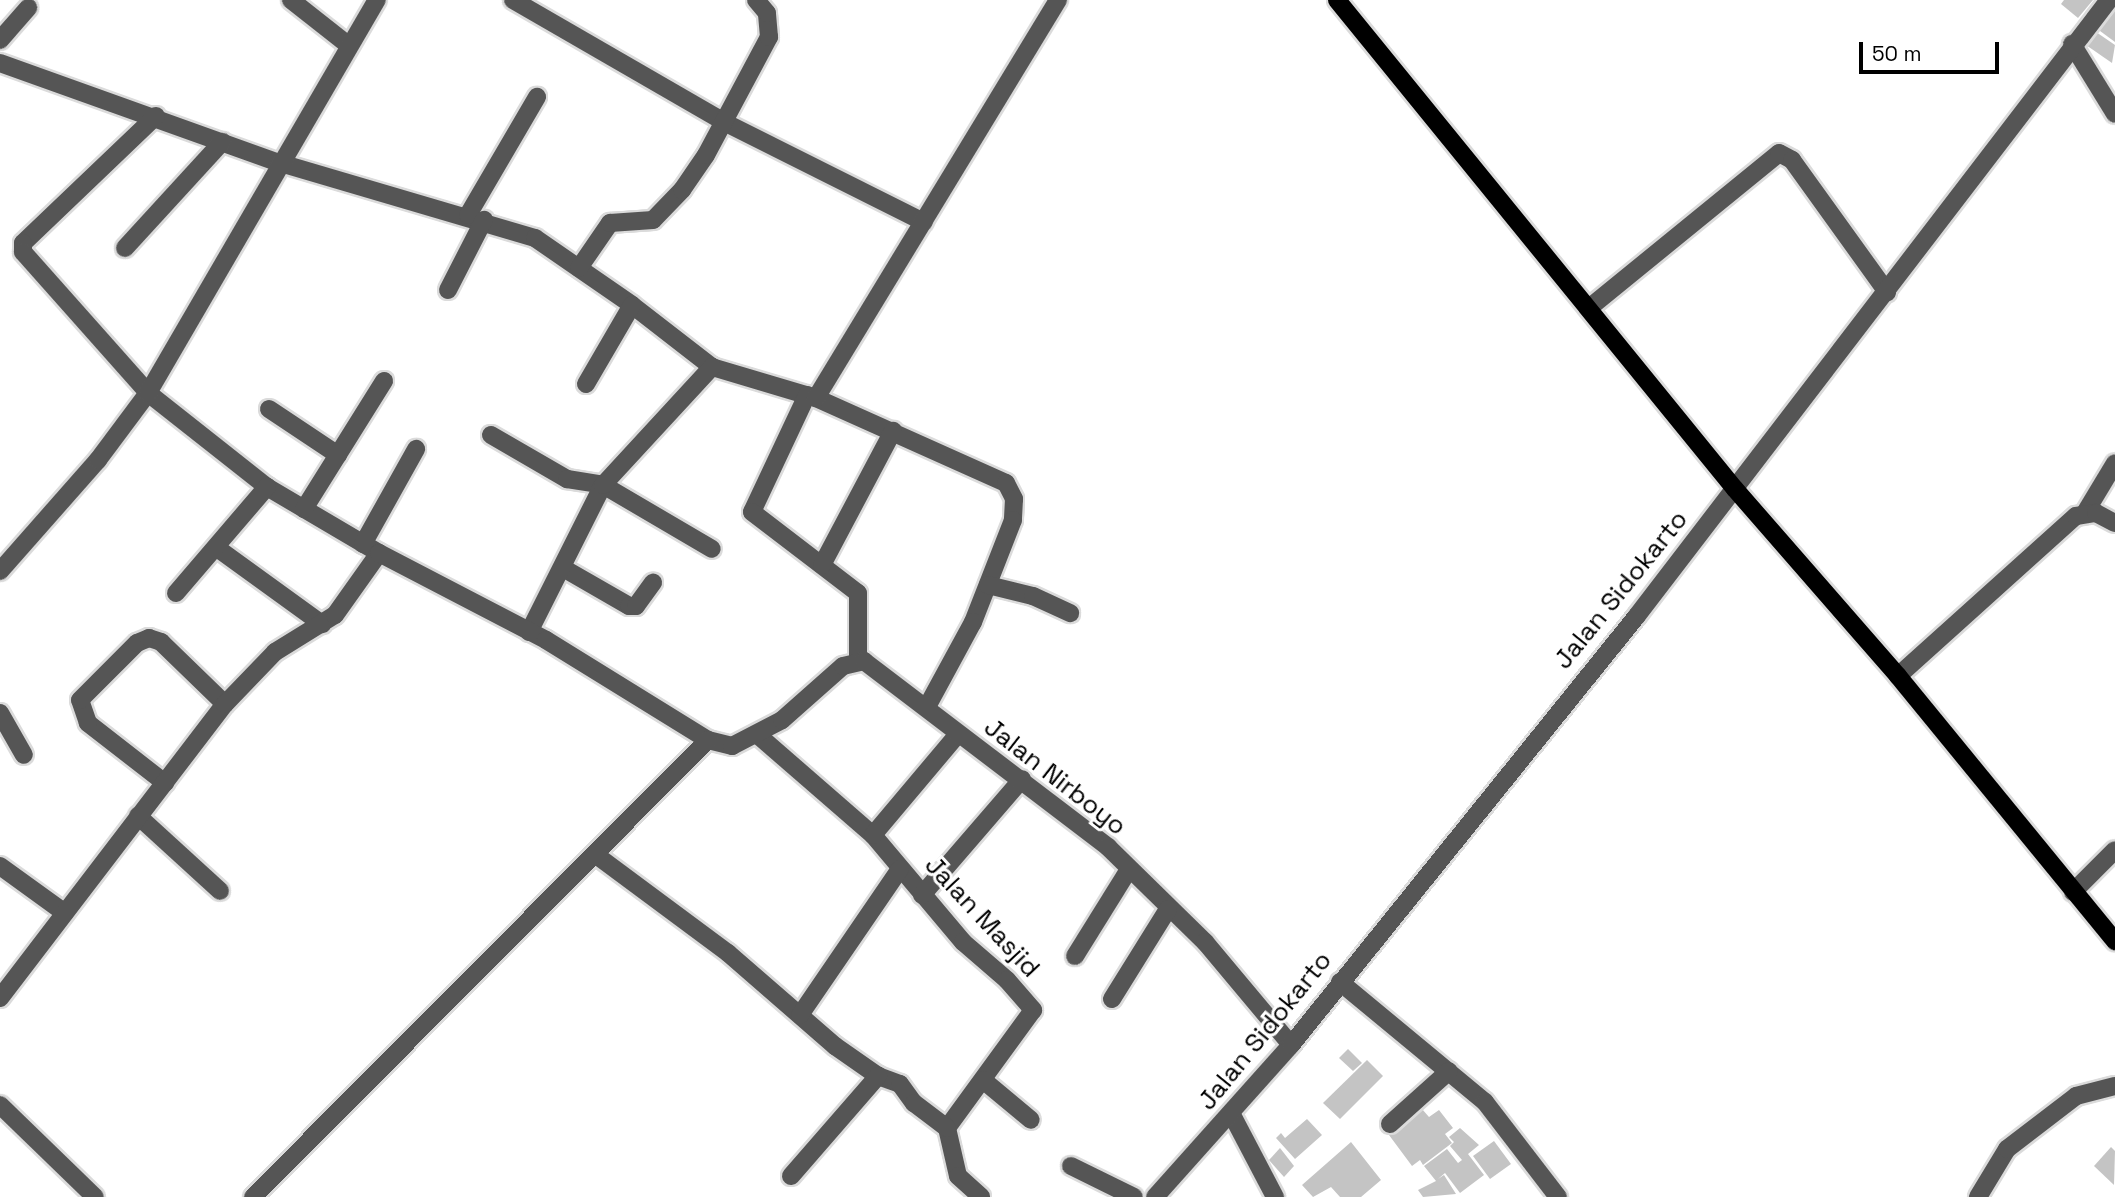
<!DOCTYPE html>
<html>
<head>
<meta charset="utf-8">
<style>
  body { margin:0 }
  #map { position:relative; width:2115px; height:1197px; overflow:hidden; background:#fff; font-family:"Space Grotesk",sans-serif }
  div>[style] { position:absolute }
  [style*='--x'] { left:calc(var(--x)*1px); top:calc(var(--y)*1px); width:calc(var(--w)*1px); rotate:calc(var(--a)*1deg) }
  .building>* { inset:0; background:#c4c4c4 }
  .roads { filter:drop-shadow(2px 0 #dbdbdb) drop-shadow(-2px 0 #dbdbdb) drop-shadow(0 2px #dbdbdb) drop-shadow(0 -2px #dbdbdb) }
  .minor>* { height:18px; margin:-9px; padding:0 9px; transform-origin:9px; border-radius:9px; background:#555 }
  .major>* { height:18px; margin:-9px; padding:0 9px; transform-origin:9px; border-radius:9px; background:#000 }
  span { translate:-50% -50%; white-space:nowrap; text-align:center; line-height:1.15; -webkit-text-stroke:6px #fff; paint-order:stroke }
  .street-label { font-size:26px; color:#000 }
  .scale { position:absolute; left:1859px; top:42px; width:140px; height:32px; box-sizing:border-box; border:4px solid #000; border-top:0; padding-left:9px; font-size:21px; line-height:24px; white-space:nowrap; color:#000; -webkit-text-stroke:5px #fff; paint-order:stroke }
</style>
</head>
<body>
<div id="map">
  <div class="building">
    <div style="clip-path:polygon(2064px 0,2093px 0,2078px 18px,2061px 4px)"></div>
    <div style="clip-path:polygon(2115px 1px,2115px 42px,2096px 28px)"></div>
    <div style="clip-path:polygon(2096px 32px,2115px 45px,2112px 63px,2086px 45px)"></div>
    <div style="clip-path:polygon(1348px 1049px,1362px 1063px,1353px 1071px,1339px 1058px)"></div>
    <div style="clip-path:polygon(1367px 1060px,1383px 1076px,1340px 1119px,1323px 1103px)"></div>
    <div style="clip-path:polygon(1422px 1109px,1429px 1117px,1439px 1110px,1453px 1128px,1445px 1134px,1452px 1143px,1423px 1165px,1420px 1160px,1412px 1166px,1389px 1135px)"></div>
    <div style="clip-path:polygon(1307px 1119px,1322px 1135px,1295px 1159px,1276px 1138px,1281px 1133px,1285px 1138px)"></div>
    <div style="clip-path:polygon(1460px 1128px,1479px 1145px,1468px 1154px,1484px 1175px,1460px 1193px,1445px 1173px,1438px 1179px,1444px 1175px,1456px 1194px,1423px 1197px,1418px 1190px,1436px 1181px,1424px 1166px,1447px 1149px,1458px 1163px,1462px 1160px,1450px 1146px,1454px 1142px,1449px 1137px)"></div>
    <div style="clip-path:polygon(1494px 1141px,1511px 1164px,1490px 1179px,1473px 1156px)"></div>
    <div style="clip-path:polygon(1351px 1142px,1381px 1180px,1361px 1197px,1340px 1197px,1331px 1187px,1313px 1197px,1302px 1185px)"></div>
    <div style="clip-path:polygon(2111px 1147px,2115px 1151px,2114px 1185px,2094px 1166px)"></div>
    <div style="clip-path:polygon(1280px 1148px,1294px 1166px,1284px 1177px,1269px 1160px)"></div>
  </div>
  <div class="roads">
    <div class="minor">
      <div style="--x:291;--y:0;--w:71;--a:38.2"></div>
      <div style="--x:513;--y:0;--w:246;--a:30"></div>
      <div style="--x:726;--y:123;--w:221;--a:26.6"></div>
      <div style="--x:0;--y:40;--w:43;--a:-48.8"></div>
      <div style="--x:2072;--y:44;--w:82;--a:58.4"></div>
      <div style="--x:0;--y:63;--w:297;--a:19.7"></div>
      <div style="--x:280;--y:163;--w:266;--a:16.4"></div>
      <div style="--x:535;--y:238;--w:118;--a:34.6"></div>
      <div style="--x:632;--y:305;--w:101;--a:37.8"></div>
      <div style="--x:712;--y:367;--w:109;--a:16.6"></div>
      <div style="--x:816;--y:398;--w:208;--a:24.1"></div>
      <div style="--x:1006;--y:483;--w:18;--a:63"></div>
      <div style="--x:1014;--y:499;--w:21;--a:93"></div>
      <div style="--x:1013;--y:520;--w:110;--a:111.4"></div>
      <div style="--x:973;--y:622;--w:94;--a:118.5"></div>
      <div style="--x:156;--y:116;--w:184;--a:136.3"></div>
      <div style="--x:23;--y:243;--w:9;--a:90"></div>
      <div style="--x:23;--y:252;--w:188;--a:48.4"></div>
      <div style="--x:148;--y:393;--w:152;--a:38.3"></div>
      <div style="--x:267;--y:487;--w:130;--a:30.5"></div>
      <div style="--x:468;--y:215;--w:137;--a:-59.7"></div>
      <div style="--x:125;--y:248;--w:144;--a:-47.5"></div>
      <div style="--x:579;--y:268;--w:55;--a:-55.4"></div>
      <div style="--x:610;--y:223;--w:43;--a:-4"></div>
      <div style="--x:653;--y:220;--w:42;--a:-46"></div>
      <div style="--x:682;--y:190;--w:42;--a:-55.6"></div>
      <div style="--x:706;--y:155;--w:134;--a:-61.9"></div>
      <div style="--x:769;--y:37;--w:24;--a:-95"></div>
      <div style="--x:767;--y:13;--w:17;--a:-130"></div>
      <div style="--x:448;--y:290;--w:79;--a:-62.8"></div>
      <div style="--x:1589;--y:308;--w:245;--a:-39.2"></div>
      <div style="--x:1779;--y:153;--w:15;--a:28"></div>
      <div style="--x:1792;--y:160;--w:163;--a:54.3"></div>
      <div style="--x:586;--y:384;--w:91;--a:-59.8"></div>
      <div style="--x:807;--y:395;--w:129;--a:115.2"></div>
      <div style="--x:752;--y:512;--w:133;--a:37.4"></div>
      <div style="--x:858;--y:593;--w:68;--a:90"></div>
      <div style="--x:816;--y:398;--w:466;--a:-58.7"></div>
      <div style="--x:269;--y:409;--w:83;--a:33.7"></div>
      <div style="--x:491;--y:435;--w:88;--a:30.1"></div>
      <div style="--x:567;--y:479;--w:36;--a:9"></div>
      <div style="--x:603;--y:485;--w:126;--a:30.4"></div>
      <div style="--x:304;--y:509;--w:151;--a:-58"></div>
      <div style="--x:2085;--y:513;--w:58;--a:-59"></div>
      <div style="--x:363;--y:544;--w:109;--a:-60.8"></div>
      <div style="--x:217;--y:548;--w:130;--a:35.9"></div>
      <div style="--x:822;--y:565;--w:152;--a:-62.1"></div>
      <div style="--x:563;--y:568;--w:76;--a:29.9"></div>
      <div style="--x:629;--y:606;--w:7;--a:0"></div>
      <div style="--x:636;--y:606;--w:29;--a:-54"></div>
      <div style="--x:0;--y:571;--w:148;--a:-48.6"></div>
      <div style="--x:98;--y:460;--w:84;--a:-53.3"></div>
      <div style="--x:148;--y:393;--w:455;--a:-59.8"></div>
      <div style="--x:988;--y:585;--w:46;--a:13.7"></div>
      <div style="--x:1033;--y:596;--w:41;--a:24.7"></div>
      <div style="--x:176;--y:593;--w:140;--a:-49.4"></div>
      <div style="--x:529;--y:632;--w:165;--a:-63.3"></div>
      <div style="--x:603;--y:485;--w:161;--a:-47.3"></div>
      <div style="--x:1898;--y:676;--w:239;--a:-42"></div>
      <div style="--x:2076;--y:516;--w:20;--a:-9"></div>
      <div style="--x:2096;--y:513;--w:21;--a:28"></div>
      <div style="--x:0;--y:713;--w:48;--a:60.3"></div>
      <div style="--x:759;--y:736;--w:151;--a:41"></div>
      <div style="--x:873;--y:835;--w:140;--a:49.9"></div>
      <div style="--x:963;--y:942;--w:58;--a:40.8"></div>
      <div style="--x:1007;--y:980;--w:40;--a:49"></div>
      <div style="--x:1033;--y:1010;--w:146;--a:126.1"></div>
      <div style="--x:947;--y:1128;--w:49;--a:77.1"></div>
      <div style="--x:958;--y:1176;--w:31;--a:42"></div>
      <div style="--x:165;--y:783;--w:98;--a:-142.1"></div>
      <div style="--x:88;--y:723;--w:24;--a:-109"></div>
      <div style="--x:80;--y:700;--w:81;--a:-45"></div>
      <div style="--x:137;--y:643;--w:13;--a:-23"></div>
      <div style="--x:149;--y:638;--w:13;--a:18"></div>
      <div style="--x:161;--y:642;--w:89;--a:44.1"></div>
      <div style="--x:138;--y:816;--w:111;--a:42.4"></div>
      <div style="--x:873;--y:835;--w:132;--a:-49.9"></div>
      <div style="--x:596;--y:855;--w:164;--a:36.6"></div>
      <div style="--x:728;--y:953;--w:142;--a:41"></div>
      <div style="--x:835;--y:1046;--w:52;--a:34.9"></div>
      <div style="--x:878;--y:1076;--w:23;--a:20"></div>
      <div style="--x:900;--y:1084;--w:24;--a:54"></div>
      <div style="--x:914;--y:1103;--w:41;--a:37.1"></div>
      <div style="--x:0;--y:866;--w:80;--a:35.9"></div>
      <div style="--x:2073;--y:892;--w:59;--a:-45"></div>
      <div style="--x:922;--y:895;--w:153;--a:-49.2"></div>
      <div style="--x:1075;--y:956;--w:100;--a:-58.1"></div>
      <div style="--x:1340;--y:982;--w:188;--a:39.6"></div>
      <div style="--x:1485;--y:1102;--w:120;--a:52.5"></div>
      <div style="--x:0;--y:998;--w:370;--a:-52.6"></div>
      <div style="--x:225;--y:704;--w:72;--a:-46.1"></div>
      <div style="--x:275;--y:652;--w:70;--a:-31.7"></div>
      <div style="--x:335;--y:615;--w:76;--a:-54.6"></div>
      <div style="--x:379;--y:553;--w:188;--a:27.5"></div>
      <div style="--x:546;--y:640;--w:190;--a:31.7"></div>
      <div style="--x:708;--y:740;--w:25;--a:14"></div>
      <div style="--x:732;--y:746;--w:56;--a:-27.5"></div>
      <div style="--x:782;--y:720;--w:81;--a:-41.5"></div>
      <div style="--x:843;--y:666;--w:22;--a:-13"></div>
      <div style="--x:864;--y:661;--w:307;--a:37.3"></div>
      <div style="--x:1108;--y:847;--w:136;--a:44.4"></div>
      <div style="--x:1205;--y:942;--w:134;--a:50.1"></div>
      <div style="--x:1112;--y:999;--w:106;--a:-58.1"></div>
      <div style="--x:800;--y:1015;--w:177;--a:-55.6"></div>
      <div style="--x:983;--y:1080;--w:62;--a:39.8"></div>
      <div style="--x:0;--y:1105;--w:132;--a:44.1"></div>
      <div style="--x:1232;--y:1115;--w:93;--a:62.3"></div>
      <div style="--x:1390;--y:1124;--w:79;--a:-41.9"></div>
      <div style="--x:1071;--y:1166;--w:70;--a:26.2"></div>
      <div style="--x:791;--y:1176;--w:133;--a:-49"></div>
      <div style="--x:253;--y:1197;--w:645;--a:-45.13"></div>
      <div style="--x:1155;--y:1197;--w:204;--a:-48.2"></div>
      <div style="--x:1291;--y:1045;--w:550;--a:-51.13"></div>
      <div style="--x:1636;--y:617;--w:777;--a:-52.53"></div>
      <div style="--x:1978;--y:1197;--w:56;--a:-58.9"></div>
      <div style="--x:2007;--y:1149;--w:87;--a:-37.5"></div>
      <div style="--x:2076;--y:1096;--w:40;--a:-14.4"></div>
    </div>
    <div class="major">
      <div style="--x:1337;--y:0;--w:630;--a:50.86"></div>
      <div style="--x:1735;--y:489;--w:248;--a:48.9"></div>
      <div style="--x:1898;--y:676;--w:343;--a:50.7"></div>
    </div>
  </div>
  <div class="street-label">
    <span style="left:1621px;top:590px;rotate:-51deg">Jalan Sidokarto</span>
    <span style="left:1055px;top:777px;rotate:38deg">Jalan Nirboyo</span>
    <span style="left:982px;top:917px;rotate:47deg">Jalan Masjid</span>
    <span style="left:1265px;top:1031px;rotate:-51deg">Jalan Sidokarto</span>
  </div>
  <div class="scale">50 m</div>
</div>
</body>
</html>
